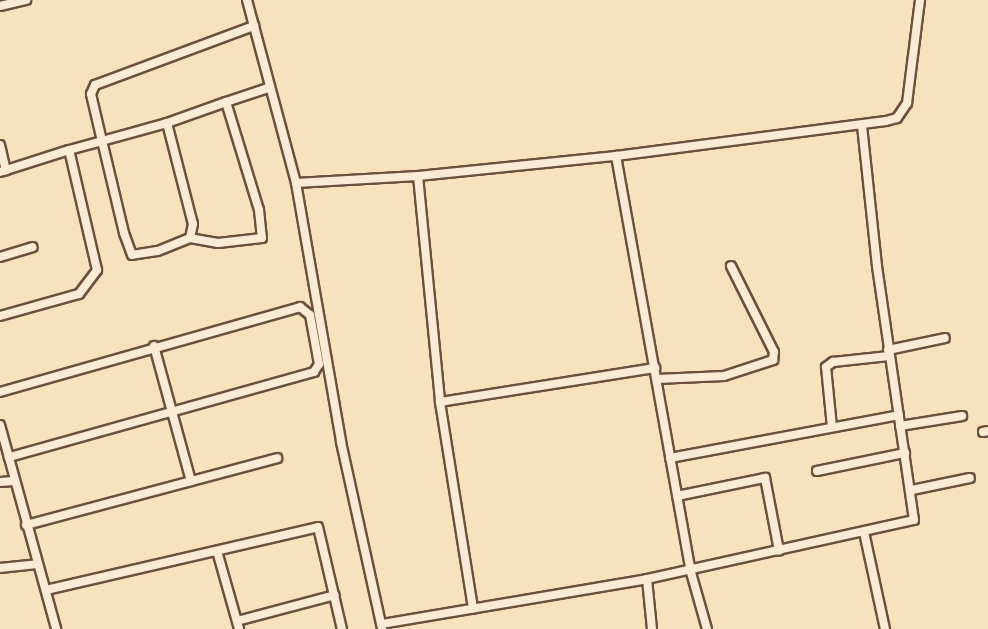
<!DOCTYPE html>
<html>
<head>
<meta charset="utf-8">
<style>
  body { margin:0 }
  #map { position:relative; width:988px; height:629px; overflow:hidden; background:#f8e1bd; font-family:"IM FELL Double Pica",serif }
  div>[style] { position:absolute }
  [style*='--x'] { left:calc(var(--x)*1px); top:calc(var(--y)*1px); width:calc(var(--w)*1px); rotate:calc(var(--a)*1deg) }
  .roads { filter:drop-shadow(2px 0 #6c503e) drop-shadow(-2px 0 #6c503e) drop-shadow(0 2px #6c503e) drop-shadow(0 -2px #6c503e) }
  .street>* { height:8px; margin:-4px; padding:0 4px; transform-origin:4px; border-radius:4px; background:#faecd4 }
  span { translate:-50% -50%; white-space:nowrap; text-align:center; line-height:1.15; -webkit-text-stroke:4.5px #faecd4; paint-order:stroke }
</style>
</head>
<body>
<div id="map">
  <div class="roads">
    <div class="street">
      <div style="--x:247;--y:0;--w:189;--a:75"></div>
      <div style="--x:296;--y:183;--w:263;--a:80.1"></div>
      <div style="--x:341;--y:442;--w:190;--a:77.6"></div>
      <div style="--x:0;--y:6;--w:27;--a:-13"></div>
      <div style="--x:226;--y:102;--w:44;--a:-18.4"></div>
      <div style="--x:167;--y:123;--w:104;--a:75.6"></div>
      <div style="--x:193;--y:224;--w:14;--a:102"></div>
      <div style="--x:0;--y:145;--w:26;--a:77"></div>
      <div style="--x:616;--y:156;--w:420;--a:79.8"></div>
      <div style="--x:690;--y:569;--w:62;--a:74.2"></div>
      <div style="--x:0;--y:172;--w:72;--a:-17.7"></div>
      <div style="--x:69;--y:150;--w:34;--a:-15"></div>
      <div style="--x:102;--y:141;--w:67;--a:-15.5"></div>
      <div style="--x:167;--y:123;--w:63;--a:-19.6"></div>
      <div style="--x:226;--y:102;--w:113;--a:73"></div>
      <div style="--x:259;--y:210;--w:28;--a:84"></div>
      <div style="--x:262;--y:238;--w:44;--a:173.5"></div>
      <div style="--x:218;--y:243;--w:28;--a:-170"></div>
      <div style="--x:190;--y:238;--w:35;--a:158"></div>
      <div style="--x:157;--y:251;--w:25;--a:171"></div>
      <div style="--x:132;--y:255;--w:23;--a:-110"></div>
      <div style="--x:124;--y:233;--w:95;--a:-103.4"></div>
      <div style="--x:102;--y:141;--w:48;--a:-103.2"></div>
      <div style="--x:91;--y:94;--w:10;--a:-66"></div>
      <div style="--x:95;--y:85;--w:170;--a:-20.4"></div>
      <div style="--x:418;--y:176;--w:227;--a:84.4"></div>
      <div style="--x:440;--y:402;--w:209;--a:80.9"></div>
      <div style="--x:296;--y:183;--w:122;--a:-3.3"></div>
      <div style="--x:418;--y:176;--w:199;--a:-5.8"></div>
      <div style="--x:616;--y:156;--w:272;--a:-7.4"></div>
      <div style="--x:886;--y:121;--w:11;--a:-15"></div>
      <div style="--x:897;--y:118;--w:18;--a:-56"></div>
      <div style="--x:907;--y:103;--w:104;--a:-82.8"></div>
      <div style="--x:0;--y:257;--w:34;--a:-17"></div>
      <div style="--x:0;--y:316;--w:82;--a:-15.6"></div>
      <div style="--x:79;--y:294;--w:30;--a:-53"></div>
      <div style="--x:97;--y:270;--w:123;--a:-103.1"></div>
      <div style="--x:154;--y:346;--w:140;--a:74.7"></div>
      <div style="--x:888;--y:350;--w:58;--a:-11.9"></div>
      <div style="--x:657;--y:379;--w:67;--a:-2.6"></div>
      <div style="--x:724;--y:376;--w:52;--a:-18.1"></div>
      <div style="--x:773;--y:360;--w:8;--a:-83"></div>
      <div style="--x:774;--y:352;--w:96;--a:-116.6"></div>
      <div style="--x:0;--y:392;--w:312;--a:-15.8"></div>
      <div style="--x:300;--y:307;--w:13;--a:39"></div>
      <div style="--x:310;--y:315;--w:50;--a:79.6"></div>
      <div style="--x:319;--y:364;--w:9;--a:122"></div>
      <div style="--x:314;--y:372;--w:317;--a:164.4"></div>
      <div style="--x:440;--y:402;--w:218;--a:-9"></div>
      <div style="--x:0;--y:425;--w:212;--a:74.6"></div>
      <div style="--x:900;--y:426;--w:63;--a:-9.2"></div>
      <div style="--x:832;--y:427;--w:60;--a:-95.7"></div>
      <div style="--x:826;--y:367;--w:9;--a:-36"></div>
      <div style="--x:833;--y:362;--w:56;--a:-6.1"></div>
      <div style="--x:983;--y:432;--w:5;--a:-11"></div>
      <div style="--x:670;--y:458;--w:233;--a:-10.6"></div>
      <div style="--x:817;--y:471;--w:90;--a:-11.6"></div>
      <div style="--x:0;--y:482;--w:14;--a:-4"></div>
      <div style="--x:912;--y:490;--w:59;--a:-11.7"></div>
      <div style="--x:677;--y:496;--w:90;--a:-11.6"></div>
      <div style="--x:765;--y:478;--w:74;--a:79.1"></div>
      <div style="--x:26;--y:525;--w:260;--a:-14.9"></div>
      <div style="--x:864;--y:532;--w:99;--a:77.8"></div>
      <div style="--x:217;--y:551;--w:81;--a:74.2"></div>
      <div style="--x:0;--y:568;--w:37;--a:-6"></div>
      <div style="--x:647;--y:579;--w:50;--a:84.3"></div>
      <div style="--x:46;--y:590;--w:279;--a:-13"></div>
      <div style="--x:318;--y:527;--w:105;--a:76.8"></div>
      <div style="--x:237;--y:621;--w:101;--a:-14.9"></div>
      <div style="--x:382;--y:624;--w:269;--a:-9.6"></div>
      <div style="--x:647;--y:579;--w:273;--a:-12.5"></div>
      <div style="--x:914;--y:520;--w:257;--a:-98.3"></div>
      <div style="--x:877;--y:266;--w:142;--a:-96.1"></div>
    </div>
  </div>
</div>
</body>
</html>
